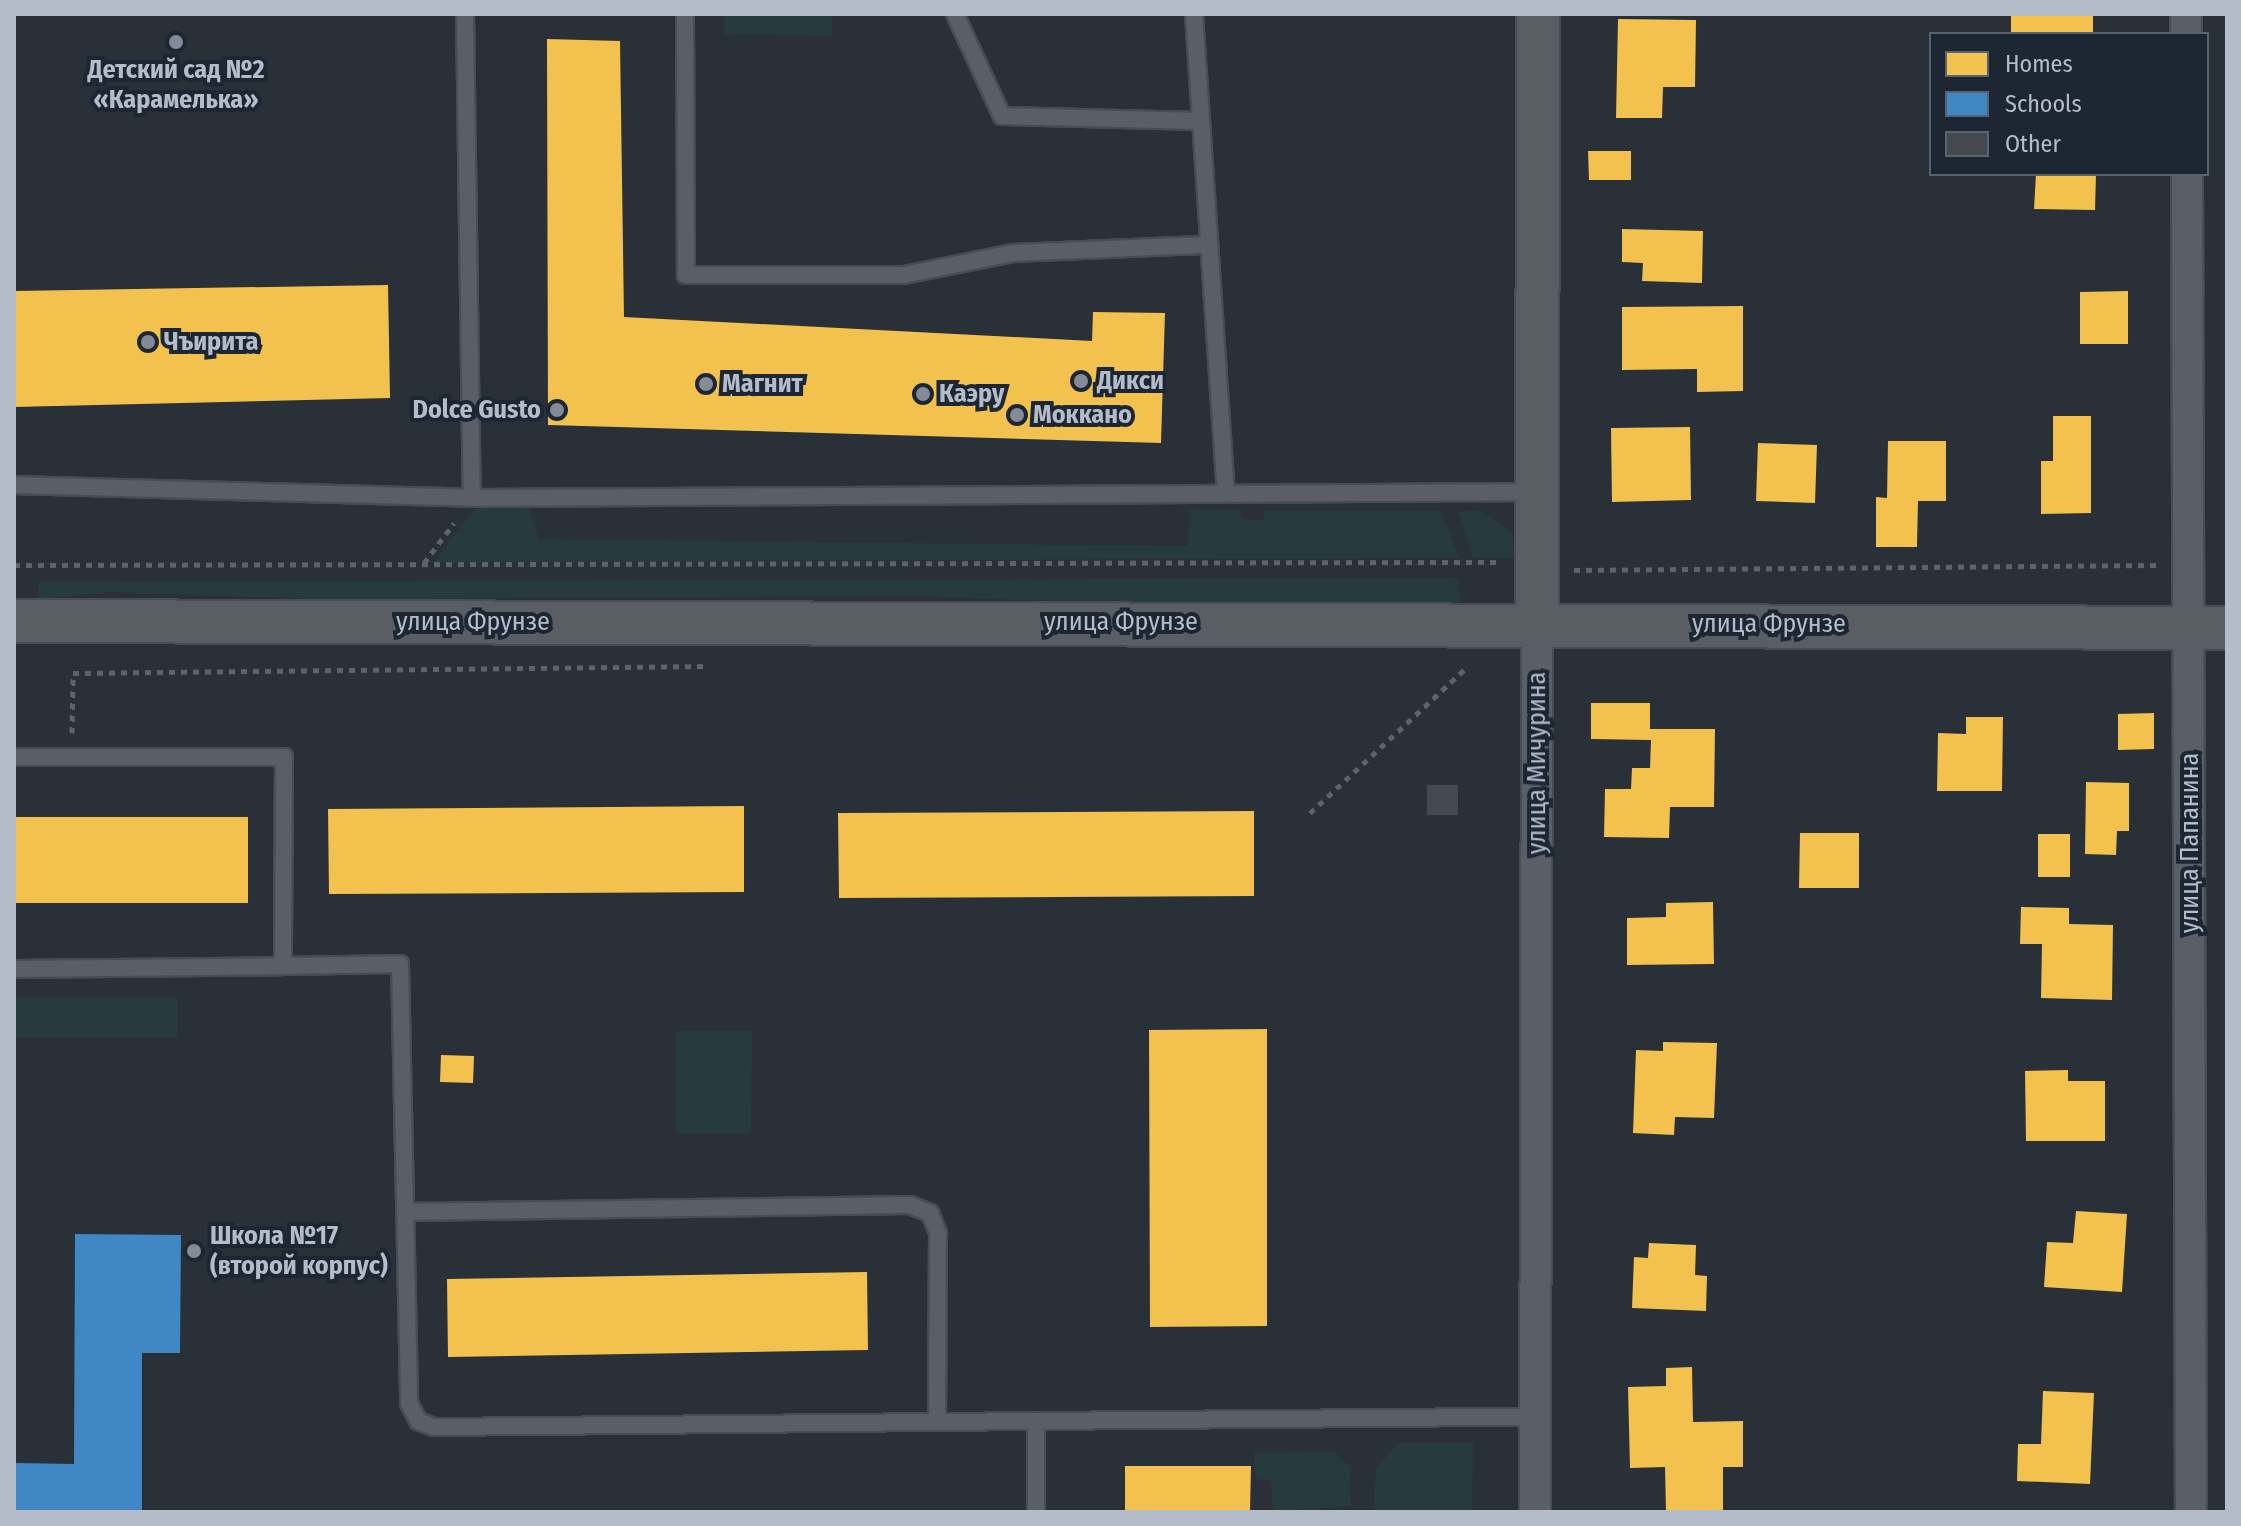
<!DOCTYPE html>
<html>
<head>
<meta charset="utf-8">
<style>
  body { margin:0 }
  #map { position:relative; width:2241px; height:1526px; overflow:hidden; background:#2a3038; font-family:"Fira Sans Condensed",sans-serif }
  div>[style] { position:absolute }
  [style*='--x'] { left:calc(var(--x)*1px); top:calc(var(--y)*1px); width:calc(var(--w)*1px); rotate:calc(var(--a)*1deg) }
  .green>* { inset:0; background:#273a3e }
  .homes>* { inset:0; background:#f2c14e }
  .schools>* { inset:0; background:#3f88c5 }
  .building>* { inset:0; background:#444950 }
  .path>* { height:5px; margin-top:-2.5px; transform-origin:0; background:repeating-linear-gradient(90deg,#5d636a 0 6px,transparent 0 12px) }
  .roads { filter:drop-shadow(2px 0 #484c53) drop-shadow(-2px 0 #484c53) drop-shadow(0 2px #484c53) drop-shadow(0 -2px #484c53) }
  .lane>* { height:16px; margin:-8px; padding:0 8px; transform-origin:8px; border-radius:8px; background:#5a5e66 }
  .street>* { height:30px; margin:-15px; padding:0 15px; transform-origin:15px; border-radius:15px; background:#5a5e66 }
  .secondary>* { height:42px; margin:-21px; padding:0 21px; transform-origin:21px; border-radius:21px; background:#595d64 }
  .dots>* { width:22px; height:22px; translate:-50% -50%; box-sizing:border-box; border:4px solid #1d2633; border-radius:50% }
  span { translate:-50% -50%; white-space:nowrap; text-align:center; line-height:1.15; -webkit-text-stroke:8px #1d2633; paint-order:stroke }
  .poi-label { font-size:26px; color:#b4bcc9; font-weight:700 }
  .left { translate:0 -50%; text-align:left }
  .right { translate:-100% -50%; text-align:right }
  .street-label { font-size:26px; color:#b4bcc9 }
  .frame { position:absolute; inset:0; border:16px solid #b4bcc9; pointer-events:none }
  .legend { position:absolute; left:1929px; top:32px; width:280px; height:144px; box-sizing:border-box; background:#1d2633; border:2px solid #59626f; margin:0; padding:10px 14px; list-style:none; font-size:24px; color:#b4bcc9 }
  .legend li { display:flex; align-items:center; gap:16px; height:40px }
  .legend b { width:40px; border:2px solid #59626f }
</style>
</head>
<body>
<div id="map">
  <div class="green">
    <div style="clip-path:polygon(725px 14px,832px 14px,832px 36px,725px 34px)"></div>
    <div style="clip-path:polygon(518px 504px,528px 506px,539px 539px,1188px 546px,1190px 510px,1240px 509px,1241px 519px,1264px 520px,1263px 511px,1441px 511px,1459px 558px,434px 562px,477px 506px)"></div>
    <div style="clip-path:polygon(1479px 510px,1512px 533px,1515px 558px,1473px 558px,1458px 512px)"></div>
    <div style="clip-path:polygon(1458px 578px,1461px 607px,1198px 607px,919px 596px,317px 599px,111px 592px,39px 599px,38px 582px)"></div>
    <div style="clip-path:polygon(14px 998px,177px 998px,177px 1037px,14px 1037px)"></div>
    <div style="clip-path:polygon(676px 1031px,752px 1031px,751px 1134px,676px 1133px)"></div>
    <div style="clip-path:polygon(1398px 1443px,1473px 1443px,1472px 1512px,1374px 1512px,1376px 1468px)"></div>
    <div style="clip-path:polygon(1335px 1452px,1350px 1467px,1351px 1506px,1273px 1512px,1271px 1481px,1256px 1479px,1254px 1453px)"></div>
  </div>
  <div class="homes">
    <div style="clip-path:polygon(2011px 14px,2093px 14px,2093px 34px,2011px 34px)"></div>
    <div style="clip-path:polygon(1618px 19px,1696px 20px,1695px 87px,1663px 87px,1662px 118px,1616px 118px)"></div>
    <div style="clip-path:polygon(547px 39px,620px 41px,624px 317px,1092px 341px,1093px 312px,1165px 313px,1161px 443px,548px 425px)"></div>
    <div style="clip-path:polygon(1588px 151px,1631px 151px,1631px 180px,1589px 180px)"></div>
    <div style="clip-path:polygon(2036px 174px,2096px 174px,2095px 210px,2034px 209px)"></div>
    <div style="clip-path:polygon(1622px 229px,1703px 231px,1702px 283px,1642px 281px,1643px 263px,1622px 262px)"></div>
    <div style="clip-path:polygon(388px 285px,390px 398px,14px 407px,14px 291px)"></div>
    <div style="clip-path:polygon(2128px 291px,2128px 344px,2080px 344px,2080px 292px)"></div>
    <div style="clip-path:polygon(1743px 306px,1743px 391px,1697px 392px,1697px 369px,1622px 370px,1622px 307px)"></div>
    <div style="clip-path:polygon(2053px 416px,2091px 416px,2091px 513px,2041px 514px,2041px 461px,2053px 461px)"></div>
    <div style="clip-path:polygon(1690px 427px,1691px 500px,1612px 502px,1611px 428px)"></div>
    <div style="clip-path:polygon(1888px 441px,1946px 441px,1946px 501px,1918px 501px,1917px 547px,1876px 547px,1876px 497px,1887px 498px)"></div>
    <div style="clip-path:polygon(1758px 443px,1817px 445px,1815px 503px,1756px 501px)"></div>
    <div style="clip-path:polygon(1591px 703px,1650px 703px,1650px 729px,1715px 729px,1714px 807px,1670px 807px,1669px 838px,1604px 837px,1605px 789px,1631px 789px,1632px 768px,1650px 768px,1651px 740px,1591px 739px)"></div>
    <div style="clip-path:polygon(2154px 713px,2154px 749px,2118px 750px,2118px 714px)"></div>
    <div style="clip-path:polygon(1966px 717px,2003px 717px,2002px 791px,1937px 791px,1938px 733px,1966px 734px)"></div>
    <div style="clip-path:polygon(2086px 782px,2129px 783px,2129px 831px,2117px 831px,2116px 855px,2085px 854px)"></div>
    <div style="clip-path:polygon(744px 806px,744px 892px,329px 894px,328px 809px)"></div>
    <div style="clip-path:polygon(1254px 811px,1254px 896px,839px 898px,838px 813px)"></div>
    <div style="clip-path:polygon(14px 817px,248px 817px,248px 903px,14px 903px)"></div>
    <div style="clip-path:polygon(1800px 833px,1859px 833px,1859px 888px,1799px 888px)"></div>
    <div style="clip-path:polygon(2038px 834px,2070px 834px,2070px 877px,2038px 877px)"></div>
    <div style="clip-path:polygon(1713px 902px,1714px 964px,1627px 965px,1627px 918px,1666px 917px,1666px 903px)"></div>
    <div style="clip-path:polygon(2021px 907px,2069px 908px,2069px 924px,2113px 925px,2112px 1000px,2041px 998px,2042px 944px,2020px 944px)"></div>
    <div style="clip-path:polygon(1267px 1029px,1267px 1326px,1150px 1327px,1149px 1030px)"></div>
    <div style="clip-path:polygon(1663px 1042px,1717px 1043px,1714px 1118px,1675px 1117px,1674px 1135px,1633px 1133px,1636px 1050px,1663px 1051px)"></div>
    <div style="clip-path:polygon(441px 1055px,474px 1056px,473px 1083px,440px 1082px)"></div>
    <div style="clip-path:polygon(2068px 1070px,2068px 1081px,2105px 1081px,2105px 1141px,2026px 1141px,2025px 1071px)"></div>
    <div style="clip-path:polygon(2076px 1211px,2127px 1214px,2122px 1292px,2044px 1287px,2047px 1242px,2073px 1243px)"></div>
    <div style="clip-path:polygon(1649px 1243px,1696px 1245px,1695px 1275px,1707px 1276px,1706px 1311px,1632px 1308px,1634px 1257px,1648px 1258px)"></div>
    <div style="clip-path:polygon(867px 1272px,868px 1350px,448px 1357px,447px 1279px)"></div>
    <div style="clip-path:polygon(1692px 1367px,1693px 1422px,1743px 1421px,1743px 1467px,1723px 1467px,1723px 1511px,1666px 1512px,1665px 1467px,1630px 1468px,1628px 1387px,1666px 1386px,1666px 1368px)"></div>
    <div style="clip-path:polygon(2043px 1391px,2094px 1393px,2090px 1484px,2017px 1481px,2018px 1444px,2041px 1444px)"></div>
    <div style="clip-path:polygon(1125px 1466px,1251px 1466px,1250px 1512px,1125px 1512px)"></div>
  </div>
  <div class="schools">
    <div style="clip-path:polygon(75px 1234px,181px 1235px,180px 1353px,142px 1353px,142px 1512px,14px 1512px,14px 1463px,74px 1464px)"></div>
  </div>
  <div class="building">
    <div style="clip-path:polygon(1427px 785px,1458px 785px,1458px 815px,1427px 815px)"></div>
  </div>
  <div class="path">
    <div style="--x:424;--y:563;--w:50;--a:-53.1"></div>
    <div style="--x:14;--y:565;--w:1483;--a:-0.12"></div>
    <div style="--x:1574;--y:570;--w:582;--a:-0.49"></div>
    <div style="--x:72;--y:733;--w:60;--a:-89"></div>
    <div style="--x:73;--y:673;--w:634;--a:-0.63"></div>
    <div style="--x:1310;--y:813;--w:214;--a:-42.9"></div>
  </div>
  <div class="roads">
    <div class="lane">
      <div style="--x:465;--y:14;--w:484;--a:89.2"></div>
      <div style="--x:472;--y:498;--w:1063;--a:-0.32"></div>
      <div style="--x:685;--y:14;--w:261;--a:89.8"></div>
      <div style="--x:686;--y:275;--w:218;--a:0"></div>
      <div style="--x:904;--y:275;--w:111;--a:-11.4"></div>
      <div style="--x:1013;--y:253;--w:192;--a:-2.4"></div>
      <div style="--x:955;--y:14;--w:112;--a:65.3"></div>
      <div style="--x:1002;--y:116;--w:197;--a:1.5"></div>
      <div style="--x:1194;--y:14;--w:477;--a:86.2"></div>
      <div style="--x:14;--y:485;--w:458;--a:1.6"></div>
      <div style="--x:14;--y:757;--w:270;--a:0"></div>
      <div style="--x:284;--y:757;--w:209;--a:90.3"></div>
      <div style="--x:283;--y:966;--w:117;--a:-1"></div>
      <div style="--x:400;--y:964;--w:439;--a:88.8"></div>
      <div style="--x:409;--y:1403;--w:20;--a:63"></div>
      <div style="--x:418;--y:1421;--w:17;--a:21"></div>
      <div style="--x:434;--y:1427;--w:602;--a:-0.57"></div>
      <div style="--x:14;--y:969;--w:269;--a:-0.6"></div>
      <div style="--x:405;--y:1212;--w:505;--a:-0.79"></div>
      <div style="--x:910;--y:1205;--w:22;--a:22"></div>
      <div style="--x:930;--y:1213;--w:22;--a:68"></div>
      <div style="--x:938;--y:1233;--w:189;--a:90.3"></div>
      <div style="--x:1036;--y:1512;--w:91;--a:-90"></div>
      <div style="--x:1036;--y:1421;--w:499;--a:-0.5"></div>
    </div>
    <div class="street">
      <div style="--x:2186;--y:14;--w:20;--a:90"></div>
      <div style="--x:2187;--y:174;--w:1338;--a:89.83"></div>
      <div style="--x:1535;--y:1512;--w:890;--a:-89.87"></div>
    </div>
    <div class="secondary">
      <div style="--x:14;--y:621;--w:2213;--a:0.18"></div>
      <div style="--x:1537;--y:622;--w:608;--a:-89.91"></div>
    </div>
  </div>
  <div class="dots">
    <div style="left:176px;top:42px;background:#848b96"></div>
    <div style="left:148px;top:342px;background:#848b96"></div>
    <div style="left:1081px;top:381px;background:#848b96"></div>
    <div style="left:706px;top:384px;background:#848b96"></div>
    <div style="left:923px;top:394px;background:#848b96"></div>
    <div style="left:557px;top:410px;background:#848b96"></div>
    <div style="left:1017px;top:415px;background:#848b96"></div>
    <div style="left:194px;top:1251px;background:#848b96"></div>
  </div>
  <div class="poi-label">
    <span style="left:176px;top:85px">Детский сад №2<br>«Карамелька»</span>
    <span class="left" style="left:164px;top:342px">Чъирита</span>
    <span class="left" style="left:1097px;top:381px">Дикси</span>
    <span class="left" style="left:722px;top:384px">Магнит</span>
    <span class="left" style="left:939px;top:394px">Каэру</span>
    <span class="right" style="left:541px;top:410px">Dolce Gusto</span>
    <span class="left" style="left:1033px;top:415px">Моккано</span>
    <span class="left" style="left:210px;top:1251px">Школа №17<br>(второй корпус)</span>
  </div>
  <div class="street-label">
    <span style="left:473px;top:622px">улица Фрунзе</span>
    <span style="left:1121px;top:622px">улица Фрунзе</span>
    <span style="left:1769px;top:624px">улица Фрунзе</span>
    <span style="left:1537px;top:763px;rotate:-90deg">улица Мичурина</span>
    <span style="left:2190px;top:843px;rotate:-90deg">улица Папанина</span>
  </div>
  <div class="frame"></div>
  <ul class="legend">
  <li><b style="height:22px;background:#f2c14e"></b>Homes</li>
  <li><b style="height:22px;background:#3f88c5"></b>Schools</li>
  <li><b style="height:22px;background:#444950"></b>Other</li>
  </ul>
</div>
</body>
</html>
